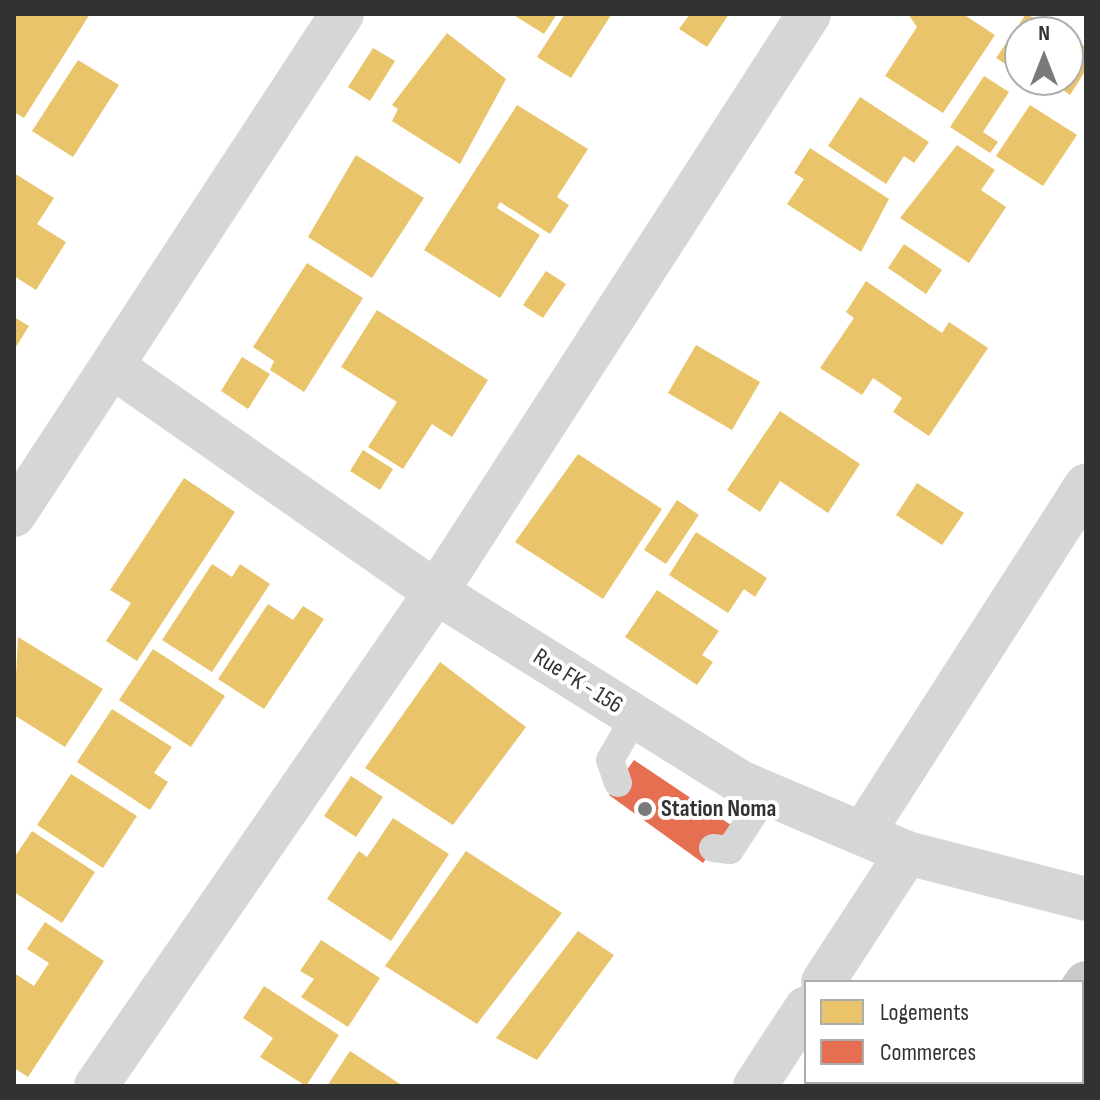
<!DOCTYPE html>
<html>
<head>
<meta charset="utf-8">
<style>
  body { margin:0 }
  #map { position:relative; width:1100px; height:1100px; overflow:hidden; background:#fff; font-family:"Sofia Sans Condensed",sans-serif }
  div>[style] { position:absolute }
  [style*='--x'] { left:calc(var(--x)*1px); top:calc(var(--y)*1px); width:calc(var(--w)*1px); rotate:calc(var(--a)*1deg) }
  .homes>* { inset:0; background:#e9c46a }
  .shops>* { inset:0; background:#e76f51 }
  .service>* { height:28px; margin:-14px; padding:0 14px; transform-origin:14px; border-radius:14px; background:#d6d6d6 }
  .minor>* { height:44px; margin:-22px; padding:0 22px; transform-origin:22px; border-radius:22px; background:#d6d6d6 }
  .primary>* { height:44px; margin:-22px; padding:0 22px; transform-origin:22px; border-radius:22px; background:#c9c9c9 }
  .dots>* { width:22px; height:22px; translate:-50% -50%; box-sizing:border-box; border:4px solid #fff; border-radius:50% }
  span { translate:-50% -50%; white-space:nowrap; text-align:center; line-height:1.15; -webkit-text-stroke:8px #fff; paint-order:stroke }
  .street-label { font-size:24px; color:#323232 }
  .poi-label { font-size:24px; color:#323232; font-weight:700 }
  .left { translate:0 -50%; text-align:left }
  .frame { position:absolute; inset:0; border:16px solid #323232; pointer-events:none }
  .legend { position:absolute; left:804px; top:980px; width:280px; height:104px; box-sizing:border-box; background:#fff; border:2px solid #adadad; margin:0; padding:10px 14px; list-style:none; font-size:24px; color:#323232 }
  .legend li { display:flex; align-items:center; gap:16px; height:40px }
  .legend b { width:40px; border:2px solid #adadad }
  .north { position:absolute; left:1004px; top:16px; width:80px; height:80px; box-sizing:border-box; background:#fff; border:2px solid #adadad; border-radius:50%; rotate:0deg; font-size:22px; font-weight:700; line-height:32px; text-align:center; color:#323232 }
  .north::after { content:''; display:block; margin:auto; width:28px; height:36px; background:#7a7a7a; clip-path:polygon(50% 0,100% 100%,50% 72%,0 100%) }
</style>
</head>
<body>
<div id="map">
  <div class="homes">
    <div style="clip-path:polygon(14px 14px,90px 14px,24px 118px,14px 112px)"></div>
    <div style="clip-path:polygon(512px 14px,557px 14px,544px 34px)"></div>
    <div style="clip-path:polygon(565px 14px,611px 15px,571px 78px,537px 57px)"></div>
    <div style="clip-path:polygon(690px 14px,729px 14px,707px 47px,679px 29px)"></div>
    <div style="clip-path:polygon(908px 14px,963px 14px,995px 35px,943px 113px,885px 76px,917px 27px)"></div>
    <div style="clip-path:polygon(1026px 14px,1062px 32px,1020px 32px,1020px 73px,996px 58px)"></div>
    <div style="clip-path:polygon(447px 33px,506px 79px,460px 164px,392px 121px,398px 109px,392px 105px)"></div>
    <div style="clip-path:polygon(1068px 36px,1086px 47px,1086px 70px,1070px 95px,1048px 80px,1068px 80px)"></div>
    <div style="clip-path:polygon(373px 48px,395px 61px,370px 101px,348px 87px)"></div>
    <div style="clip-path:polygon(78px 60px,119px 85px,73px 157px,32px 131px)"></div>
    <div style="clip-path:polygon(984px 76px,1009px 92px,983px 132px,998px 142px,990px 153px,950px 127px)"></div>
    <div style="clip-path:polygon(860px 97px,929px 142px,914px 163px,904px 156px,886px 184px,828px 146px)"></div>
    <div style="clip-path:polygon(517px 105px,588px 149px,557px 197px,569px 205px,550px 234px,500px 202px,497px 208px,540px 235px,500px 298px,424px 250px)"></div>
    <div style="clip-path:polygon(1030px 105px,1077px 135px,1043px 186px,996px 156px)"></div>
    <div style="clip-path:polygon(957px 145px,995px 170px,981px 190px,1006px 207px,969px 263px,900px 218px)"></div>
    <div style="clip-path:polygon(810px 148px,889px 199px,861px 252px,787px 204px,804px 179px,794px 173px)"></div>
    <div style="clip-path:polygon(356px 155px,424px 198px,372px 278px,308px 237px)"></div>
    <div style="clip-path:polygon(14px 173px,54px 198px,37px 224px,66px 242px,36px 290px,14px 276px)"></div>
    <div style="clip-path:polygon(904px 244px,942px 270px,926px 294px,888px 268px)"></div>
    <div style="clip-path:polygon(307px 263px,363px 298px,304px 392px,270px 370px,274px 361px,253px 347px)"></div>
    <div style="clip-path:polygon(546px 271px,566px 284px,543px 318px,523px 305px)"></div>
    <div style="clip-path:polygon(866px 281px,942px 333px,949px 322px,988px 348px,929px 436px,893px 412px,902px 398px,873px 378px,862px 395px,820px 368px,854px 318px,846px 312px)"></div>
    <div style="clip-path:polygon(377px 310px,488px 380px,452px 437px,432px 424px,403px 469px,368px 447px,397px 402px,341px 367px)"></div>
    <div style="clip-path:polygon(14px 317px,29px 326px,14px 350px)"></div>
    <div style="clip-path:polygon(696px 345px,760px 382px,732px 430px,668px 393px)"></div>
    <div style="clip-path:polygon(242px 357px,270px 374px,248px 409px,221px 391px)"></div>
    <div style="clip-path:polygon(780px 411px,860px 464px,828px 513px,780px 481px,760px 512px,727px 490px)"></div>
    <div style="clip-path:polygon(363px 450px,393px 469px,380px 490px,350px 471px)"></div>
    <div style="clip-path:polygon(578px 454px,662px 509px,603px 599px,515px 542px)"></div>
    <div style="clip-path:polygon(184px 478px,235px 512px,137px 661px,106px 641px,131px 603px,110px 590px)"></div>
    <div style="clip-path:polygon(917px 483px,964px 513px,942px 545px,896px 515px)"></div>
    <div style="clip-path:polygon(677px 500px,699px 515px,666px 564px,644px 550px)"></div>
    <div style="clip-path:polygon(696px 532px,767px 578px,755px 597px,744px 589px,728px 613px,669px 575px)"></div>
    <div style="clip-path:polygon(212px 564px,232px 577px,240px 564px,270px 584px,212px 672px,162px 640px)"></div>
    <div style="clip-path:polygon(657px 590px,719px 631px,702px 655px,713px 662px,697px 685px,625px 637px)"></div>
    <div style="clip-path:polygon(268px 604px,293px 620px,303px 606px,324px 619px,264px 709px,218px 679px)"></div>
    <div style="clip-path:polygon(18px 637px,103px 689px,65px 747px,14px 715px)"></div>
    <div style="clip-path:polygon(153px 649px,225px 696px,191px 747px,119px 700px)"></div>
    <div style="clip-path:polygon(440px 662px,526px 727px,453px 825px,365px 768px)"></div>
    <div style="clip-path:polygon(112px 709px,172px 747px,154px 773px,168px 782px,150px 810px,77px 762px)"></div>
    <div style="clip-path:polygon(71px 774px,137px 816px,103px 868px,37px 825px)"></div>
    <div style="clip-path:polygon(351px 776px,383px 797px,356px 837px,324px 816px)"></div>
    <div style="clip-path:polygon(393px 818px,449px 854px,391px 941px,327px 899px,359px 851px,367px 857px)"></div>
    <div style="clip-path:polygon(32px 831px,95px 872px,62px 923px,14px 892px,14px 858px)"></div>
    <div style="clip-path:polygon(466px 851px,562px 913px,477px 1024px,385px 966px)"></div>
    <div style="clip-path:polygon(45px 922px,104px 961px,28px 1077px,14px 1068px,14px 973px,34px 986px,49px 963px,27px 949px)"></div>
    <div style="clip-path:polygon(578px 931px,614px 955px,537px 1060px,496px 1038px)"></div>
    <div style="clip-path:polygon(321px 940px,380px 978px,348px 1027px,301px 997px,314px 979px,300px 971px)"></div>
    <div style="clip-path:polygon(264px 986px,339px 1035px,306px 1086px,260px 1057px,273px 1038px,243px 1018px)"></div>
    <div style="clip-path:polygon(350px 1051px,403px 1086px,327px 1086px)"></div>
  </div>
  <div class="shops">
    <div style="clip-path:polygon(634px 760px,731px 825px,703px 863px,609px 795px)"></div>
  </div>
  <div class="service">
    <div style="--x:618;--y:783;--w:24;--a:-109"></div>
    <div style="--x:610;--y:760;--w:50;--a:-59.8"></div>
    <div style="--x:713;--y:848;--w:17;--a:7"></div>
    <div style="--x:730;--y:850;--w:66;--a:-56.8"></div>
  </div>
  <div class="minor">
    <div style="--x:116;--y:369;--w:390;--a:34.9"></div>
    <div style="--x:436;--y:592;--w:358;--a:32"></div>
    <div style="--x:740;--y:782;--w:181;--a:23"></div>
    <div style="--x:907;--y:853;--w:185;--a:14.4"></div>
    <div style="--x:14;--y:515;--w:599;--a:-56.79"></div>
    <div style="--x:863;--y:833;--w:413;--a:-57.3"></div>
    <div style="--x:823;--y:982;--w:154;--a:-56.9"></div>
    <div style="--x:96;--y:1086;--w:600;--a:-55.46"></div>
    <div style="--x:436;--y:592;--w:688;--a:-57.16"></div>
    <div style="--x:755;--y:1086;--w:93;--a:-56.8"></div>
  </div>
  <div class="primary">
    <div style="--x:1082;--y:989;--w:7;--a:-56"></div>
    <div style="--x:1016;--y:1086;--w:5;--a:-53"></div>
  </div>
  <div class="dots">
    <div style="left:645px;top:809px;background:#7a7a7a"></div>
  </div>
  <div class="street-label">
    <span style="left:578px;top:681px;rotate:32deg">Rue FK - 156</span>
  </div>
  <div class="poi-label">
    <span class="left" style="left:661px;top:809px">Station Noma</span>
  </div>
  <div class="frame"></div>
  <ul class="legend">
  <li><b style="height:22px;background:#e9c46a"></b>Logements</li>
  <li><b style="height:22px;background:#e76f51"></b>Commerces</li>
  </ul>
  <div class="north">N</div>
</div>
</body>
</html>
